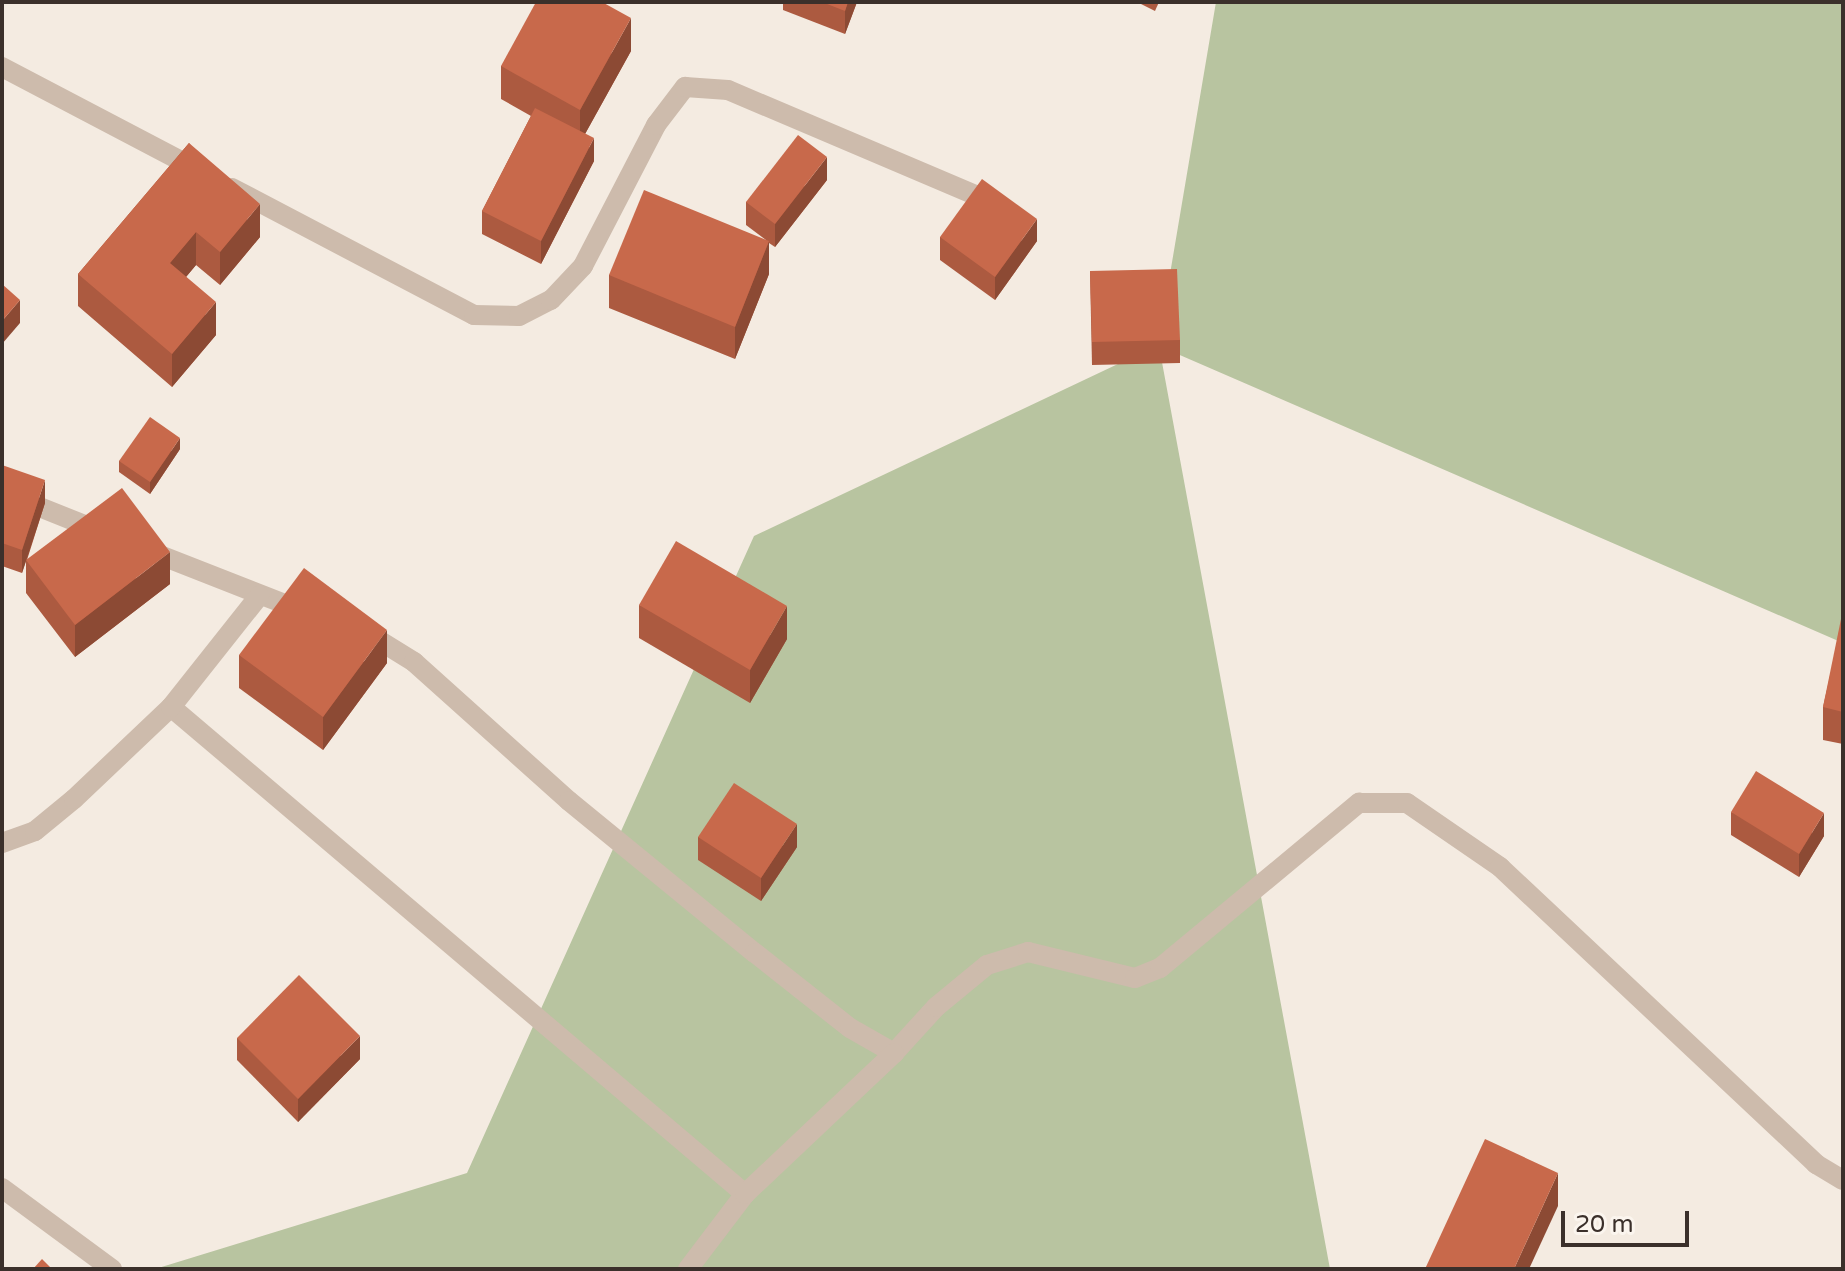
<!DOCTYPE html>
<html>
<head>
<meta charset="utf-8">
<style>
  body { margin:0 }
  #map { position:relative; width:1845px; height:1271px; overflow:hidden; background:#f4ebe1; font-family:"Varela Round",sans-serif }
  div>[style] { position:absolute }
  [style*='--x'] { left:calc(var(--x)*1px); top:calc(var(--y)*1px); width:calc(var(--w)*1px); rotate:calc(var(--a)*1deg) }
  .green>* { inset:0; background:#b8c4a0 }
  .street>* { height:20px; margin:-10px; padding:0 10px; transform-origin:10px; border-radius:10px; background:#cdbbac }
  .wall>* { inset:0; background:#ac5a40 }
  .shaded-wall>* { inset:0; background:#8c4a34 }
  .building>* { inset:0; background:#c8694b }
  span { translate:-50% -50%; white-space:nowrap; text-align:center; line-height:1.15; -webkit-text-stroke:6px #fbf5ee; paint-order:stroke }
  .frame { position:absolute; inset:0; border:4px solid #3b302b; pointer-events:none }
  .scale { position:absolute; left:1561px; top:1211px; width:128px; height:36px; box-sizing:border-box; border:4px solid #3b302b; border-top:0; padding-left:10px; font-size:24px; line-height:28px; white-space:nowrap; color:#3b302b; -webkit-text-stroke:6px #fbf5ee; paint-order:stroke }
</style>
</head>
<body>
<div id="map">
  <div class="green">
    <div style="clip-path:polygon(1216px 2px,1843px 2px,1843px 643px,1159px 346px,1330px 1269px,155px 1269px,467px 1173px,754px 536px,1158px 345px)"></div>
  </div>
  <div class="street">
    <div style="--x:2;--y:67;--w:224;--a:27.7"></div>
    <div style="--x:232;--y:188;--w:273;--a:27.7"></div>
    <div style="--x:474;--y:315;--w:45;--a:1.3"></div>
    <div style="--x:519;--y:316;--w:36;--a:-27"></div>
    <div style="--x:551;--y:300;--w:47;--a:-46.7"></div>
    <div style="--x:583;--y:266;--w:159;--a:-62.6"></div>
    <div style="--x:656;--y:125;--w:48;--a:-52.7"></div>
    <div style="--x:685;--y:87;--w:43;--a:4"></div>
    <div style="--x:728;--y:90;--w:289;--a:23"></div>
    <div style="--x:2;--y:492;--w:108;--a:21.8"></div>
    <div style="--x:147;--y:550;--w:168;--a:21.4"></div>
    <div style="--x:364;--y:631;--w:59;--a:31.8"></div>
    <div style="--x:414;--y:662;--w:208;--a:41.9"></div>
    <div style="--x:569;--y:801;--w:240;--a:39.3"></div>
    <div style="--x:755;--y:953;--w:121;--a:38.3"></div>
    <div style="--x:850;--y:1028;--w:51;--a:29.6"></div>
    <div style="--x:894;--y:1053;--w:62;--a:-47.6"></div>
    <div style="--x:936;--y:1007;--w:66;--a:-39.5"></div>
    <div style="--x:987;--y:965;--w:43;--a:-17.6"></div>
    <div style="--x:1028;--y:952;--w:110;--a:13.7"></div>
    <div style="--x:1135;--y:978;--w:27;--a:-22"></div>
    <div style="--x:1160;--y:968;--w:259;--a:-39.7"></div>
    <div style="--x:1359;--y:803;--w:48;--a:0"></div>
    <div style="--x:1407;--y:803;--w:113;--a:34.5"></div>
    <div style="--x:1500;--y:867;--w:434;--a:43.2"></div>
    <div style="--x:1816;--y:1164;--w:31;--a:31"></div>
    <div style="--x:171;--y:707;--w:753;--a:40.31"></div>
    <div style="--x:2;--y:843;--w:35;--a:-20"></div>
    <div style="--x:35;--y:831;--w:50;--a:-39.4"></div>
    <div style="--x:74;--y:799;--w:134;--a:-43.5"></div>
    <div style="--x:171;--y:707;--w:142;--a:-51.6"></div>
    <div style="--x:2;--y:1188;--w:137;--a:36.4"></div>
    <div style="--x:688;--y:1269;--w:94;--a:-52.8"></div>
    <div style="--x:745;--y:1194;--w:205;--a:-43.4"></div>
  </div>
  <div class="wall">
    <div style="clip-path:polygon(783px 2px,857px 2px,845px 34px,783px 10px)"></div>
    <div style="clip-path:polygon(1137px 2px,1159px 2px,1155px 11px)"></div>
    <div style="clip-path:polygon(631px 51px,585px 134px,594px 161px,541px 264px,482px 234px,482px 211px,531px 116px,501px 99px,501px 66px)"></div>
    <div style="clip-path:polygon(189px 143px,260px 237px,220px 285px,196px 265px,186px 277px,216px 335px,172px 387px,78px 306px,78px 274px)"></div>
    <div style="clip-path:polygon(827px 180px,775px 247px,769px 243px,769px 274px,735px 359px,609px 308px,609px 275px,766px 240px,746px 225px,746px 202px)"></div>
    <div style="clip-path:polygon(940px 237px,1037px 241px,995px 300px,940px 260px)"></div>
    <div style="clip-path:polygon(1090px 271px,1180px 340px,1180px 363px,1092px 365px)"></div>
    <div style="clip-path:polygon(180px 449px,150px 494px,119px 472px,119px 461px)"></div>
    <div style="clip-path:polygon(2px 465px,45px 503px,27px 560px,170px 584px,75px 657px,26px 593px,26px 561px,22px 573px,2px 566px)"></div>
    <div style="clip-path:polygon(639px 605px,787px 639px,750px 703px,639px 638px)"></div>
    <div style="clip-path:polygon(1843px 619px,1843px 744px,1823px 740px,1823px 707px)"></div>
    <div style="clip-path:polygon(239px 655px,387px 663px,323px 750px,239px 688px)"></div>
    <div style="clip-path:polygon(1731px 812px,1824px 836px,1799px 877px,1731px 835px)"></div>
    <div style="clip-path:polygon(698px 837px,797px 847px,761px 901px,698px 860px)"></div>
    <div style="clip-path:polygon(237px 1038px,360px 1059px,298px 1122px,237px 1060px)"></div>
  </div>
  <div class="shaded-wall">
    <div style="clip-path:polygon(848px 2px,857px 2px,845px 34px,845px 11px)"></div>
    <div style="clip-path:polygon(631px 18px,631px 51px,580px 143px,580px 110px)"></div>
    <div style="clip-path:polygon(594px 138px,594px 161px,541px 264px,541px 241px)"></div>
    <div style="clip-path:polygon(827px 157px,827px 180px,775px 247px,775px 224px)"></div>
    <div style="clip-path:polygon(260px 204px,260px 237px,220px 285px,220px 252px)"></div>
    <div style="clip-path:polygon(1037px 219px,1037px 241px,995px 300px,995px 277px)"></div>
    <div style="clip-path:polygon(196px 232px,196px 265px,170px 296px,170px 263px)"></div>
    <div style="clip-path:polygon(769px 241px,769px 274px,735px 359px,735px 327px)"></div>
    <div style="clip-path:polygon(20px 300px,20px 323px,2px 344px,2px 321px)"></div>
    <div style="clip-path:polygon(216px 302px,216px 335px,172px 387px,172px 354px)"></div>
    <div style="clip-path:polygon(180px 438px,180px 449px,150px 494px,150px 482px)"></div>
    <div style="clip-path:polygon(45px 480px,45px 503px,22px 573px,22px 550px)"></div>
    <div style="clip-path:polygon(170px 552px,170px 584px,75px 657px,75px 625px)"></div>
    <div style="clip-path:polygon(787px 606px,787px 639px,750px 703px,750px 670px)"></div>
    <div style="clip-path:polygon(387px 630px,387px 663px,323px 750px,323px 717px)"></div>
    <div style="clip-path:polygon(1824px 813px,1824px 836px,1799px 877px,1799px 854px)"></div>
    <div style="clip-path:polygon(797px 824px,797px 847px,761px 901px,761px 878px)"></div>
    <div style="clip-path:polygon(360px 1036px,360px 1059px,298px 1122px,298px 1099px)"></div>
    <div style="clip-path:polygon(1558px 1173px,1558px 1206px,1529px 1269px,1514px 1269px)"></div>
  </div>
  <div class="building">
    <div style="clip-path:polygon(536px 2px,602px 2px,631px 18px,580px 110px,501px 66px)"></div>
    <div style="clip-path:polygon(822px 2px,848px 2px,845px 11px)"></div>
    <div style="clip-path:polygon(535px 108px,594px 138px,541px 241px,482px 211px)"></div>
    <div style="clip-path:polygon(798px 135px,827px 157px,775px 224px,746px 202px)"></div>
    <div style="clip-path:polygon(189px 143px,260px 204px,220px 252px,196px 232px,170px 263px,216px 302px,172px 354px,78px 274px)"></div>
    <div style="clip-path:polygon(982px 179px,1037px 219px,995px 277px,940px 237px)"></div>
    <div style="clip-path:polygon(644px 190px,769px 241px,735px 327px,609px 275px)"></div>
    <div style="clip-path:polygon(1177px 269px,1180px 340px,1092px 342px,1090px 271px)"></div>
    <div style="clip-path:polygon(2px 284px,20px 300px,2px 321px)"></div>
    <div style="clip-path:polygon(150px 417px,180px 438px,150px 482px,119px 461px)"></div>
    <div style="clip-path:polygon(2px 465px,45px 480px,22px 550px,2px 543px)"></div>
    <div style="clip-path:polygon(122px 488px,170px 552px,75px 625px,26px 560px)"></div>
    <div style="clip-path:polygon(676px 541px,787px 606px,750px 670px,639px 605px)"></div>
    <div style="clip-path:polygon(304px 568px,387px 630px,323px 717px,239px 655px)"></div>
    <div style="clip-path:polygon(1841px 619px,1843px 619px,1843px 712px,1823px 707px)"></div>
    <div style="clip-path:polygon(1756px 771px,1824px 813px,1799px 854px,1731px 812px)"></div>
    <div style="clip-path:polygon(734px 783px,797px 824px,761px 878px,698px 837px)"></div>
    <div style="clip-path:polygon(299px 975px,360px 1036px,298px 1099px,237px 1038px)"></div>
    <div style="clip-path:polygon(1485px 1139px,1558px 1173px,1514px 1269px,1425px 1269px)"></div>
    <div style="clip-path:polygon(42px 1259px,52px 1269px,33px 1269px)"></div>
  </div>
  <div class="frame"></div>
  <div class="scale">20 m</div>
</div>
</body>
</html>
